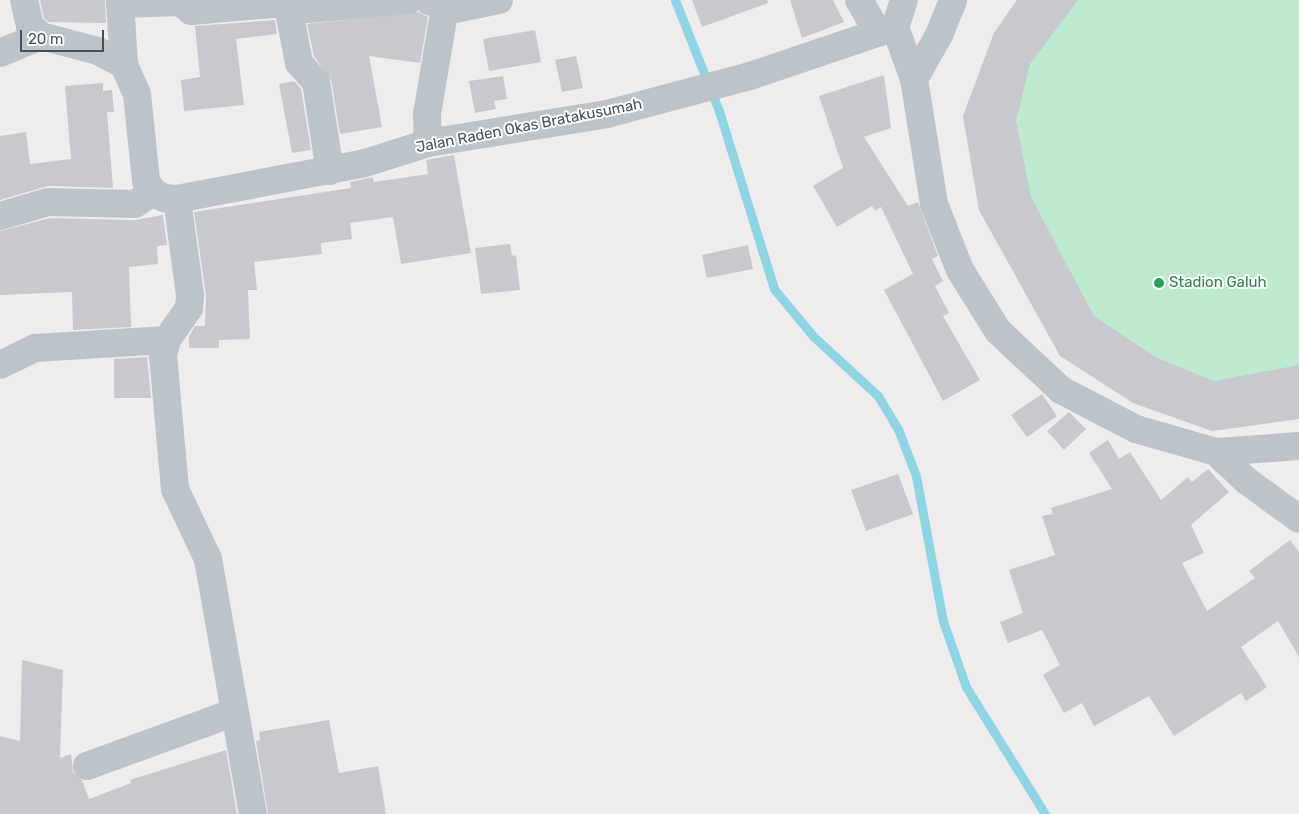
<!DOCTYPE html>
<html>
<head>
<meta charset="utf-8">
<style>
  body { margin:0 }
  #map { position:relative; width:1299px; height:814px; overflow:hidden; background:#efeced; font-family:Rubik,sans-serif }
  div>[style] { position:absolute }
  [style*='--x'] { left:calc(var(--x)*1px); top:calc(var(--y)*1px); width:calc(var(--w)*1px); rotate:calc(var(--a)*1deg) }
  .green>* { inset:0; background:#beeace }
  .stream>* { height:9px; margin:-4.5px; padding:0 4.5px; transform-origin:4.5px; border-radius:4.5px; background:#8ed4e3 }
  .building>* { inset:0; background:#c7c9cf }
  .minor>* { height:28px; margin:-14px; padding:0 14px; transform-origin:14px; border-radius:14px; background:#bcc4cb }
  .dots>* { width:14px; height:14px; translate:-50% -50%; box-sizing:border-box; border:2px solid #fff; border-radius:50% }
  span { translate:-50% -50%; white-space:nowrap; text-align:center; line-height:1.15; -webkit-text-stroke:4px #fff; paint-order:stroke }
  .street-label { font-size:15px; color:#475058 }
  .leisure-label { font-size:15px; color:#27864d }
  .left { translate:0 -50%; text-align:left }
  .scale { position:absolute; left:20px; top:30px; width:84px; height:22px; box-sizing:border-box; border:2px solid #475058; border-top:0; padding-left:6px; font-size:15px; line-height:18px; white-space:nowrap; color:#475058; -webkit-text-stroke:4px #fff; paint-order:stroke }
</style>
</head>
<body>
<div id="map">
  <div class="green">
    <div style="clip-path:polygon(1017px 0,1299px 0,1299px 419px,1212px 431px,1133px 403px,979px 210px,963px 116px,994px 33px)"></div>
  </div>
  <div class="stream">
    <div style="--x:675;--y:0;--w:119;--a:68.4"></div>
    <div style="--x:719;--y:111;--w:186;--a:72.8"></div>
    <div style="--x:774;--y:289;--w:61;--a:50.3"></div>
    <div style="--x:813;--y:336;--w:88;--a:42.7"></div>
    <div style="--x:878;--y:396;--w:39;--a:59"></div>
    <div style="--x:898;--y:429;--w:50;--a:69"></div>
    <div style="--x:916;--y:476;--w:147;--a:79.5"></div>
    <div style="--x:943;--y:621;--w:70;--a:70.8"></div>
    <div style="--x:966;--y:687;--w:150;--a:58.1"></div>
  </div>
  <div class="building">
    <div style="clip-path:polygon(40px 0,105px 0,106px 23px,48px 22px,44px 18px)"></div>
    <div style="clip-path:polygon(692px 0,767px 0,768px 3px,702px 27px)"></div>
    <div style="clip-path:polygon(790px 0,833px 0,844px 22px,802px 38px)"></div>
    <div style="clip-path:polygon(1017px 0,1078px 0,1030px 64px,1016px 121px,1031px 197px,1094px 316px,1155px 357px,1214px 381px,1299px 365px,1299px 419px,1212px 431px,1133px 403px,1060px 356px,979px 210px,963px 116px,994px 33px)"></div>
    <div style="clip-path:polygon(418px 12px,428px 17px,420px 63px,369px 56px,382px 127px,340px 134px,331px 80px,314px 56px,307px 24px)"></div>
    <div style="clip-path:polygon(275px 20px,277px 34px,236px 39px,244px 105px,184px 111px,181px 80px,200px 77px,195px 26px)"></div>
    <div style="clip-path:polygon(535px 30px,541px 62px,489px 71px,483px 39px)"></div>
    <div style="clip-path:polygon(576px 56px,583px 88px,562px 92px,555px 60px)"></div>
    <div style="clip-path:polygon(884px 75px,891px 128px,864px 137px,908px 206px,918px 202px,938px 256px,932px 259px,943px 281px,935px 286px,949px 313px,943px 316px,980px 380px,943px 401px,884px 290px,913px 274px,881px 207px,875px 211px,872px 206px,837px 227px,813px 186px,843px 168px,819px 96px)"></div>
    <div style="clip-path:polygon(503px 76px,507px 99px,494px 101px,496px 109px,475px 113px,469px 81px)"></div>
    <div style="clip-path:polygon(294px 81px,301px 89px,311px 150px,292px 153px,279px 84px)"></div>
    <div style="clip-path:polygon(103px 83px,103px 91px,112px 90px,114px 112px,107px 112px,113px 188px,48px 186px,0 200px,0 136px,26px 132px,30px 164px,71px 159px,65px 86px)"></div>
    <div style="clip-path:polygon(454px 155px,471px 253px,401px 264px,393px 217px,350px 223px,352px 239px,321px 243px,322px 254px,254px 262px,257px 290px,248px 290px,250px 339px,219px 340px,219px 348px,189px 348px,189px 336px,195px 326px,205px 326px,206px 296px,194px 212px,351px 188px,350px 182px,373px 177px,374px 182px,428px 174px,426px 160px)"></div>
    <div style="clip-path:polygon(163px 215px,167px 245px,157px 246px,158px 264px,129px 267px,131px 327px,73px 330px,72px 292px,0 295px,0 231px,50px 218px,135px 220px)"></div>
    <div style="clip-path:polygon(510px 244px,512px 256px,516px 255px,520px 290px,481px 294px,475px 248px)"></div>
    <div style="clip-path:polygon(748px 245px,753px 269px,707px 278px,702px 255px)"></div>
    <div style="clip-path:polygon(147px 357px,151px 398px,114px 398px,114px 359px)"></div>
    <div style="clip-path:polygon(1042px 394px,1057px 416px,1027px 437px,1011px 415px)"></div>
    <div style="clip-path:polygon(1069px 412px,1086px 429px,1064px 450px,1047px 431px)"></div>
    <div style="clip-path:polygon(1108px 440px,1119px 459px,1130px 452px,1161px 500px,1188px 477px,1192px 482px,1208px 469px,1229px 492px,1191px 525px,1204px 553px,1182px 563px,1207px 611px,1255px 578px,1249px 571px,1290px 540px,1299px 552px,1299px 657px,1278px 621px,1241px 647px,1267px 687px,1246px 701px,1241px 693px,1174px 736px,1149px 696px,1094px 726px,1082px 703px,1064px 713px,1043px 675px,1060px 665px,1042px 630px,1008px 643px,1000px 622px,1023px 613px,1009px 570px,1055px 555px,1042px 516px,1053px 514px,1051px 508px,1112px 489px,1089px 453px)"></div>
    <div style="clip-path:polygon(898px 474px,913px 514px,866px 531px,851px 490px)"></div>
    <div style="clip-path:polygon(22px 660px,63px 670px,60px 758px,71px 754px,73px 772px,82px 780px,89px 799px,131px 783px,130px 780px,226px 750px,237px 814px,0 814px,0 736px,20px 741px)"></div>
    <div style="clip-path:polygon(329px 720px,339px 773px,378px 766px,386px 814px,268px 814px,256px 741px,260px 740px,259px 732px)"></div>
  </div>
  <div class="minor">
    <div style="--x:24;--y:0;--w:27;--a:77"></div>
    <div style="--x:30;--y:26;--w:15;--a:42"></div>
    <div style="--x:41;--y:36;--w:59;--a:14.7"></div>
    <div style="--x:98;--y:51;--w:30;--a:28"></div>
    <div style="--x:124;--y:65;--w:32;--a:66"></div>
    <div style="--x:137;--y:94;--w:87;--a:84.1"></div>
    <div style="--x:146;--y:181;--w:13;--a:58"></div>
    <div style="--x:153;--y:192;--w:13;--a:29"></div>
    <div style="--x:164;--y:198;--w:13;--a:4"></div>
    <div style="--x:177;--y:199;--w:191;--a:-10.8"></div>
    <div style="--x:365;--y:163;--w:66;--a:-17.6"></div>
    <div style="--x:428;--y:143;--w:181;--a:-9.2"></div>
    <div style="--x:607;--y:114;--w:148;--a:-14.9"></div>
    <div style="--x:750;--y:76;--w:153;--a:-18.7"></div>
    <div style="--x:120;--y:0;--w:65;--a:86.5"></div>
    <div style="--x:183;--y:0;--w:6;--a:72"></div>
    <div style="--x:185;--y:6;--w:8;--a:40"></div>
    <div style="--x:191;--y:11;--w:84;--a:-4.8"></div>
    <div style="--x:275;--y:4;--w:34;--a:8"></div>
    <div style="--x:309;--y:9;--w:100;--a:-5.1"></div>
    <div style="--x:859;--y:0;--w:38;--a:60"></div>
    <div style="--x:904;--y:0;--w:28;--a:108"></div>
    <div style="--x:895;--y:27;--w:55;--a:69.9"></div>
    <div style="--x:914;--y:79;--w:127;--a:80.9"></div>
    <div style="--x:934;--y:204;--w:71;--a:68.5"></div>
    <div style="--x:960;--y:270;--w:72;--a:58.1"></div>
    <div style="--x:998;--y:331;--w:86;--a:43.1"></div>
    <div style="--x:1061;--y:390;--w:85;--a:27.5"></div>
    <div style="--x:1136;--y:429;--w:83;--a:16"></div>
    <div style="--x:1216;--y:452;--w:83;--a:-4.1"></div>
    <div style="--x:429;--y:1;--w:27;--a:17"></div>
    <div style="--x:455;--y:9;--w:45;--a:-11.6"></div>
    <div style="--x:120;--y:4;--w:63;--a:-1.8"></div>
    <div style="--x:288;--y:6;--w:58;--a:79.1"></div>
    <div style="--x:299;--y:63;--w:25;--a:48"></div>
    <div style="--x:316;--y:82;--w:90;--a:81.1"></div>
    <div style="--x:0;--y:53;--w:44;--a:-22.5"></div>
    <div style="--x:914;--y:79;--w:51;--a:-60.4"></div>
    <div style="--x:939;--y:35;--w:38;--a:-68"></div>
    <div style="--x:428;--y:143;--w:29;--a:-92"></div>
    <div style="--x:427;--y:114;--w:108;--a:-80.4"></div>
    <div style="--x:177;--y:199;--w:97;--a:82.3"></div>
    <div style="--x:190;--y:295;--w:13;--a:94"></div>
    <div style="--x:189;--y:308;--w:39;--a:125"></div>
    <div style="--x:167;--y:340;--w:16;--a:105"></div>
    <div style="--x:163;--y:355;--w:135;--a:84.9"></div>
    <div style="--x:175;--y:489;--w:77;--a:64.8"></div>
    <div style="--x:208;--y:559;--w:259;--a:80"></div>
    <div style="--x:0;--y:216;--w:50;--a:-16.3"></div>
    <div style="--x:48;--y:202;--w:87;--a:1.3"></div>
    <div style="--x:135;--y:204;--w:22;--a:-34"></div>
    <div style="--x:0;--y:365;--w:39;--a:-26"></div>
    <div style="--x:35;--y:348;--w:132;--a:-3.5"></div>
    <div style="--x:1216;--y:452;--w:42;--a:43.1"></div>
    <div style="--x:1247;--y:481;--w:64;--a:36.2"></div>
    <div style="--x:87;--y:766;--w:155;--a:-20"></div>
  </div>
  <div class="dots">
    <div style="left:1159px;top:283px;background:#2e9e5b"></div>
  </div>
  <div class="street-label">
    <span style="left:529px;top:126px;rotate:-11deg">Jalan Raden Okas Bratakusumah</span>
  </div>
  <div class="leisure-label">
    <span class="left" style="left:1169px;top:283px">Stadion Galuh</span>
  </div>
  <div class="scale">20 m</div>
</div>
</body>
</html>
